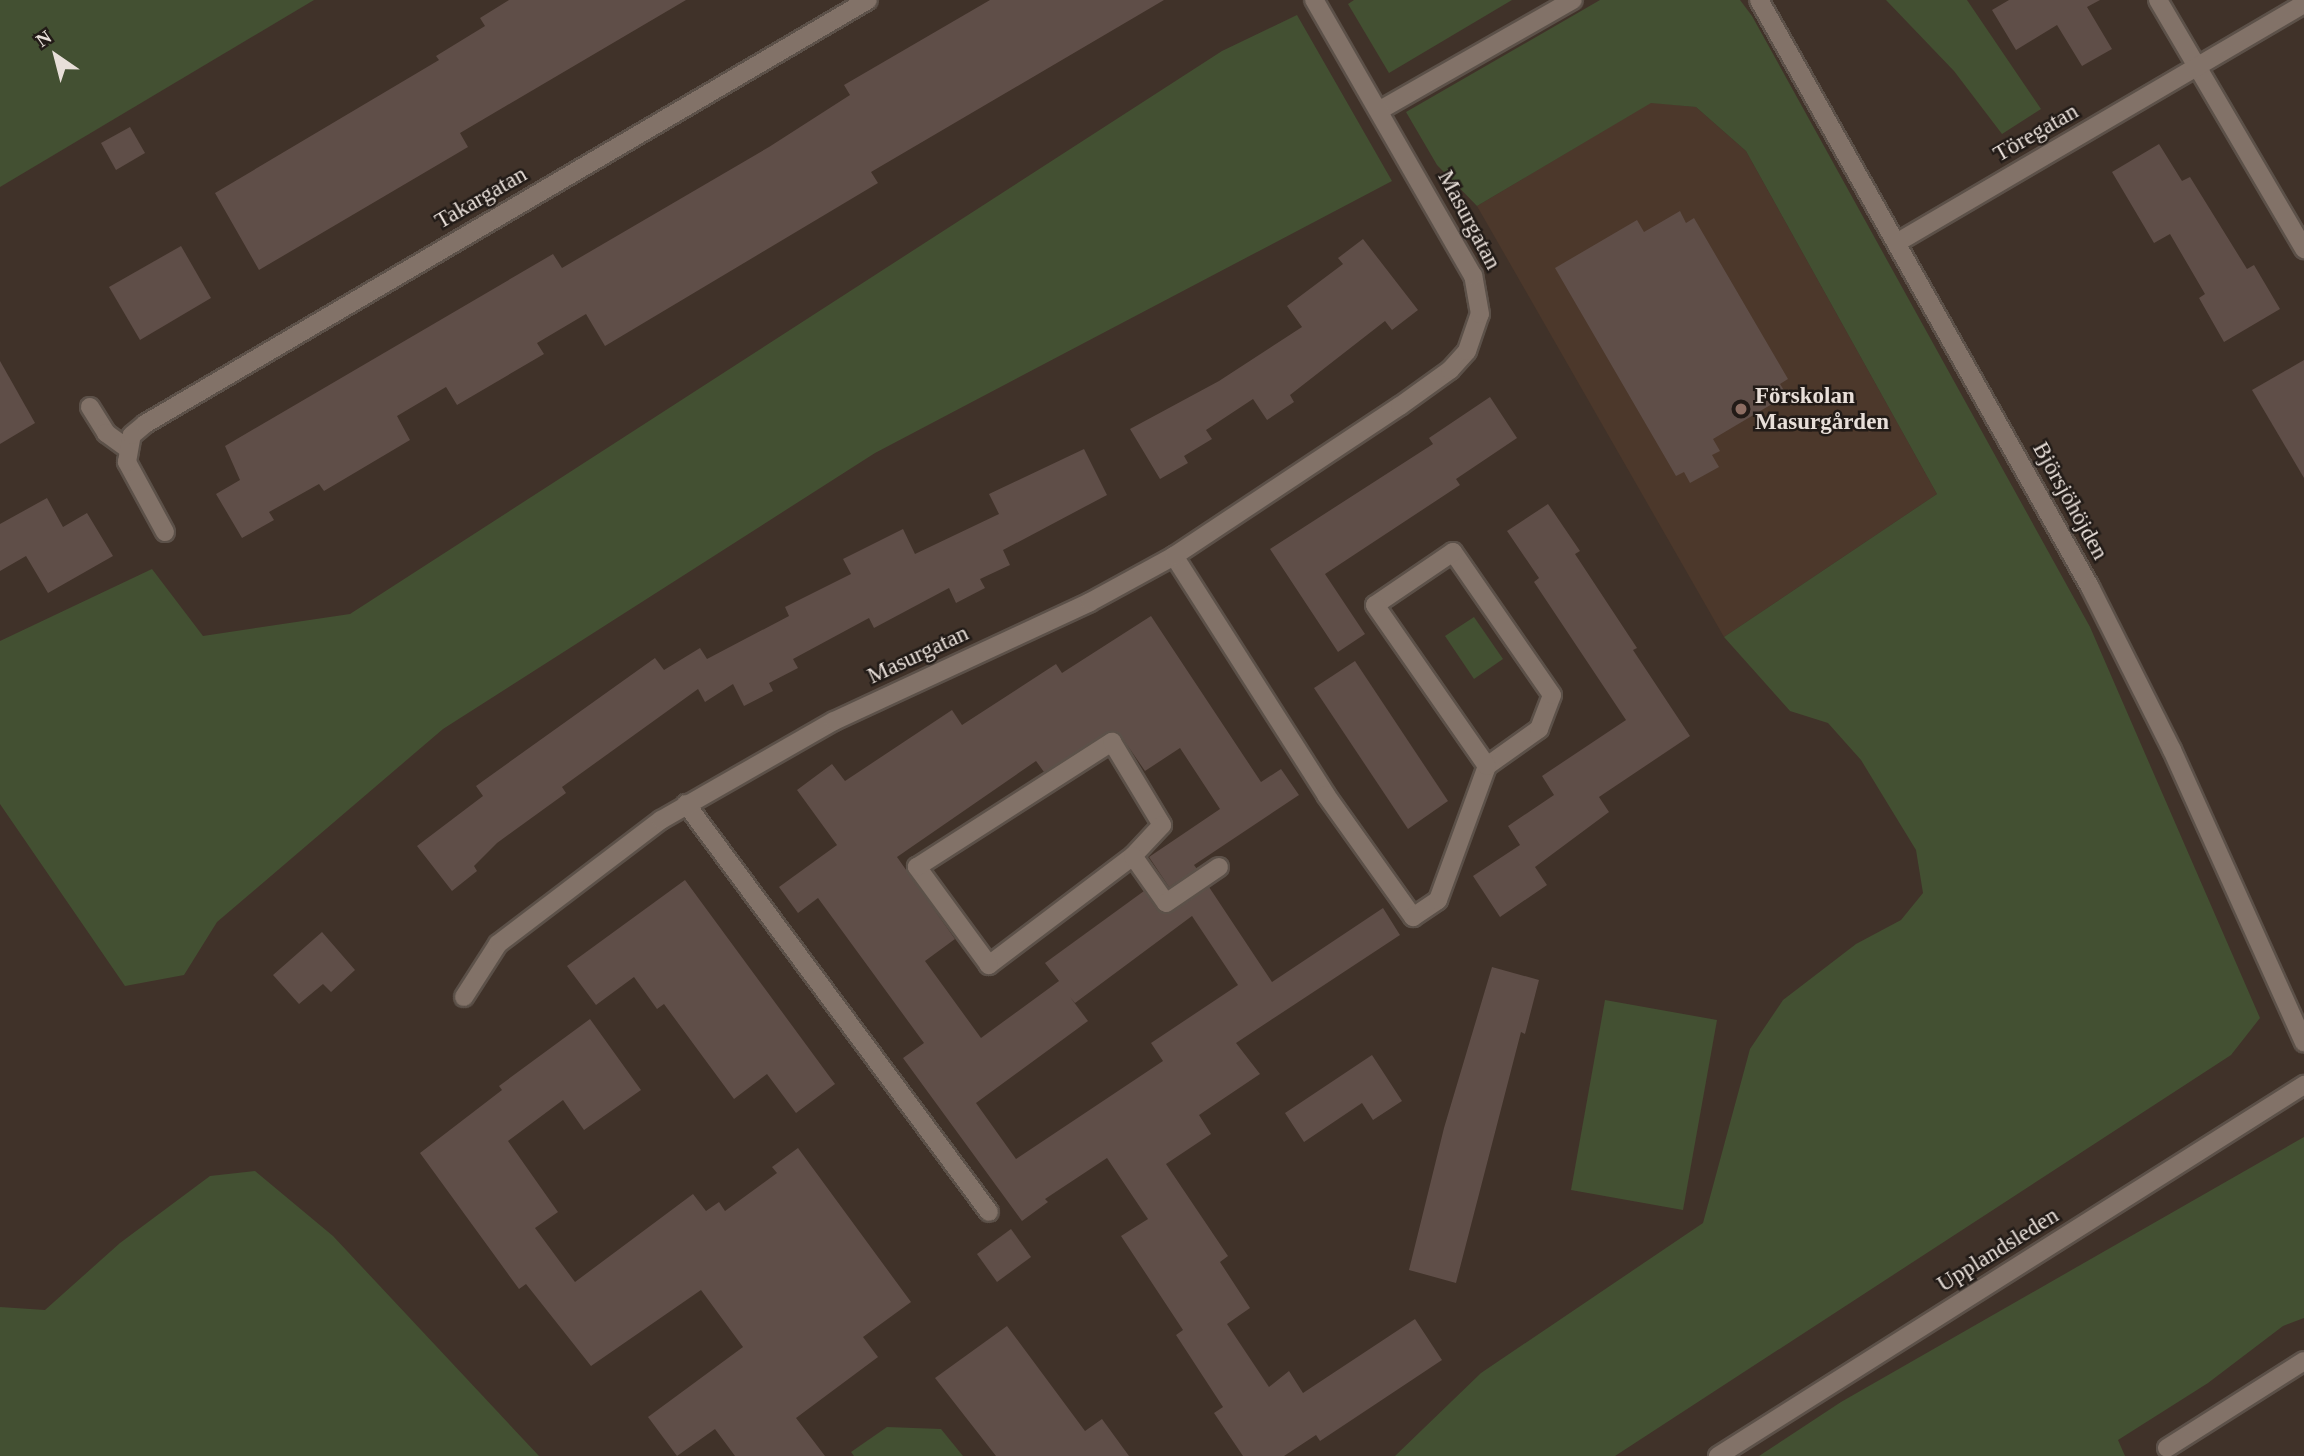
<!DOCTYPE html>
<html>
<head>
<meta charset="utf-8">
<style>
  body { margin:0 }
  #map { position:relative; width:2304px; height:1456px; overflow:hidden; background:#403229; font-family:Georgia,serif }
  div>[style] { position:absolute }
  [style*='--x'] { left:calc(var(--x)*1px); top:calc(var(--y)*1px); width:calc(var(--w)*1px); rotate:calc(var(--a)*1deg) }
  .built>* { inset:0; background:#4c382b }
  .green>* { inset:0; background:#435032 }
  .building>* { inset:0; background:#5f4e48 }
  .roads { filter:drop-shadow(2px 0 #5c5149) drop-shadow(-2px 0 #5c5149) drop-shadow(0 2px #5c5149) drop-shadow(0 -2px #5c5149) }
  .service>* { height:18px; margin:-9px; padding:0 9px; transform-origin:9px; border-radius:9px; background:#827268 }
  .minor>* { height:18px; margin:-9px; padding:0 9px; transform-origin:9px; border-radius:9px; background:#827268 }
  .tertiary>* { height:18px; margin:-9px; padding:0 9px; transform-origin:9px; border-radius:9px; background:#827268 }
  .dots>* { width:19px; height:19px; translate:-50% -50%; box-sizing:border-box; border:4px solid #221b17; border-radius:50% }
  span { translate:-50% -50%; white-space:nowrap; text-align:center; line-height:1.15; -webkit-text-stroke:5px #221b17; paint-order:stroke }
  .street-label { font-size:23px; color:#e8dfd9 }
  .poi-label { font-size:23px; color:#e8dfd9; font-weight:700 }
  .left { translate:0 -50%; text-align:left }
  .north { position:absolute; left:21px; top:21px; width:70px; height:70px; -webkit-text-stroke:5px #221b17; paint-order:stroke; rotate:325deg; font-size:19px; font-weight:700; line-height:28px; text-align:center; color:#e8dfd9 }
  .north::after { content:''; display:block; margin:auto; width:24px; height:32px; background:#e8dfd9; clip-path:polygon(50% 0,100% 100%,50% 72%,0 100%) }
</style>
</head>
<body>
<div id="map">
  <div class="built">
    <div style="clip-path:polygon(1651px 102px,1696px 107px,1746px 151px,1937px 494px,1724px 637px,1477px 206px)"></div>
  </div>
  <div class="green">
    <div style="clip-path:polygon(0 0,314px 0,0 187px)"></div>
    <div style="clip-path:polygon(1354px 0,1512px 0,1389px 73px,1348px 4px)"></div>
    <div style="clip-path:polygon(1600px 0,1740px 0,1752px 16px,2090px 627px,2260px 1018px,2231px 1055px,1615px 1456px,1395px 1456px,1481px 1373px,1703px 1223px,1750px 1049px,1783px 1000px,1856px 944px,1901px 920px,1923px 893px,1916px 850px,1861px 760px,1828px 723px,1790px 711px,1724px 637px,1937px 494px,1746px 151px,1696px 107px,1651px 103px,1477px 206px,1437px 165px,1406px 112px)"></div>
    <div style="clip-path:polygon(1886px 0,1967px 0,2041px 109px,2002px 134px,1954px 71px)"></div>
    <div style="clip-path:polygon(1297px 15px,1392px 181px,875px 453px,443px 729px,217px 922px,184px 975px,125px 986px,0 804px,0 641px,152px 569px,203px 636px,350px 614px,1222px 51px)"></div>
    <div style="clip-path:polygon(1474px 617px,1503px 659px,1474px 679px,1445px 636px)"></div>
    <div style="clip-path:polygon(1605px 1000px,1717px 1020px,1683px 1210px,1571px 1190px)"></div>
    <div style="clip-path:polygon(2304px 1137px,2304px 1318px,2283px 1326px,2208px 1383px,2118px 1440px,2125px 1456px,1759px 1456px,1841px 1402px)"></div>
    <div style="clip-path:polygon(255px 1171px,333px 1236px,539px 1456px,0 1456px,0 1307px,45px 1310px,120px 1243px,210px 1176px)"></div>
    <div style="clip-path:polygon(887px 1427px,941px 1429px,963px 1456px,854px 1456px,851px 1452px)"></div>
  </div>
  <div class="building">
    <div style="clip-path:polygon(509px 0,686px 0,460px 133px,468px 147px,259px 270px,215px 193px,439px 60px,436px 56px,485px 26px,480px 18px)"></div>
    <div style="clip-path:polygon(990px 0,1164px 0,871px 172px,878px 183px,605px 346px,586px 314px,537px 343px,544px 354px,457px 405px,446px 387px,397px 416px,410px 440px,324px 491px,319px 484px,269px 512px,274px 520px,242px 538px,216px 494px,240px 480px,225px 446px,553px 254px,562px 268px,769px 147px,850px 95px,844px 85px)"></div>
    <div style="clip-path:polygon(2009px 0,2100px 0,2087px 7px,2112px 49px,2082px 66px,2057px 25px,2016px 50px,1992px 10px)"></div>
    <div style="clip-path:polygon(130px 127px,145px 153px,116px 170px,101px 143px)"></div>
    <div style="clip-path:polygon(2159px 144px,2182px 181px,2190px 177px,2247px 269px,2254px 265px,2280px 309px,2224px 342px,2199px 298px,2205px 294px,2170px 234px,2154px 243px,2112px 172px)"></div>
    <div style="clip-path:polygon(1680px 211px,1686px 223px,1694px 218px,1788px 379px,1780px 384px,1787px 395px,1713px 439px,1720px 451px,1712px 455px,1719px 467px,1690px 483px,1684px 472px,1676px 476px,1555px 268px,1637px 220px,1644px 232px)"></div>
    <div style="clip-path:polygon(1363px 239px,1418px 310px,1392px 330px,1385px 321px,1290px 395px,1294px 402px,1267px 420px,1253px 399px,1206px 430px,1212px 439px,1184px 456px,1188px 463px,1160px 479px,1130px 429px,1219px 381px,1302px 327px,1287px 306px,1343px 264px,1338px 258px)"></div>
    <div style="clip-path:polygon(181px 246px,211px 298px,140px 340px,109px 287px)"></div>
    <div style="clip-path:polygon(2304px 360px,2304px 478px,2252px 390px)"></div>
    <div style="clip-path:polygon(0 361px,35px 423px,0 444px)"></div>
    <div style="clip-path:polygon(1490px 397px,1517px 438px,1456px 479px,1460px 485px,1325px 574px,1365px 634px,1338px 652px,1270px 549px,1433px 444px,1429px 438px)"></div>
    <div style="clip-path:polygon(1084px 449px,1107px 495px,1003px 550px,1010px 565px,980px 579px,985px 588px,956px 603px,949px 588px,874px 628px,869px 618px,793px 659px,798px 668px,769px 683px,773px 691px,744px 706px,733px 684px,705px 702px,698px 689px,562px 787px,566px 793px,497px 843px,474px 866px,477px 871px,452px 891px,417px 846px,483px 796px,476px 786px,655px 658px,664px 670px,700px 648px,707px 659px,789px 616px,785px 607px,851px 574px,843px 559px,903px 529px,915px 554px,999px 514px,989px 494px)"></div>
    <div style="clip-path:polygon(47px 498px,63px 527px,87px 513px,113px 556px,48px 593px,26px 556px,0 571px,0 524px)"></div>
    <div style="clip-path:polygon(1548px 504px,1580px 551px,1575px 554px,1637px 648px,1633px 650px,1690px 736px,1599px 797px,1609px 812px,1535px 867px,1547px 885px,1500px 917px,1473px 876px,1520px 845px,1508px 826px,1554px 795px,1542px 776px,1626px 720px,1534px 582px,1539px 578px,1507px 531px)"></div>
    <div style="clip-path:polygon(evenodd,1151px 616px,1261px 782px,1281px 769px,1299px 795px,1194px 865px,1197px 869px,1169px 887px,1149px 857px,1220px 809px,1180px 748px,1145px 771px,1121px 736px,1111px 731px,1044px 772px,1036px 761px,897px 857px,955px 939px,925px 961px,981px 1038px,1059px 981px,1045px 963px,1144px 891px,1157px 910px,1166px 914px,1209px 887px,1272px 982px,1383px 908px,1400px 935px,1236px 1043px,1260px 1074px,1199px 1115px,1211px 1134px,1166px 1164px,1228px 1256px,1220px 1262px,1250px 1308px,1227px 1324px,1269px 1387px,1289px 1371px,1303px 1393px,1415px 1319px,1442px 1360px,1320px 1441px,1316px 1435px,1284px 1456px,1243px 1456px,1214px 1413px,1223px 1407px,1176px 1335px,1183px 1330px,1121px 1236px,1148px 1219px,1107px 1158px,1045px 1199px,1048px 1202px,1022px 1221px,903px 1058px,924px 1043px,818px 898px,798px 913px,779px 887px,837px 845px,797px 790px,832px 764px,845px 781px,952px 710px,962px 725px,1056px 664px,1062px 673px,1151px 616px,1192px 916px,1238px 985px,1151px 1043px,1163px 1061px,1016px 1159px,976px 1103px,1088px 1021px,1070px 997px,1075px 1003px,1192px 916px)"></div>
    <div style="clip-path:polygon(1355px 661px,1448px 801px,1408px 829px,1314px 688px)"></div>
    <div style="clip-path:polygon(685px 880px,835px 1084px,796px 1113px,767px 1074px,734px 1099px,664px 1004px,657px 1009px,634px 977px,596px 1005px,567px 966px)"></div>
    <div style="clip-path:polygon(322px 932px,355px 970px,331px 992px,323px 984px,299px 1004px,273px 975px)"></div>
    <div style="clip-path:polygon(1492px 967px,1539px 980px,1525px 1034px,1521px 1032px,1456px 1283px,1409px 1270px,1444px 1128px)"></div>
    <div style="clip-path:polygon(590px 1019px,641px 1090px,584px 1130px,563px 1100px,508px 1141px,558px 1212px,535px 1228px,575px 1282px,693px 1194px,706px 1211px,719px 1202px,725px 1211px,777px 1173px,772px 1167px,798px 1148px,911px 1302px,863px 1337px,878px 1357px,796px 1418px,825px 1456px,735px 1456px,715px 1429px,677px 1456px,648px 1417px,743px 1347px,701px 1290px,591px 1366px,526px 1284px,519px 1289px,420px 1153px,502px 1090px,499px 1086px)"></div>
    <div style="clip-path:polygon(1372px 1055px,1402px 1101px,1373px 1120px,1362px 1103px,1304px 1142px,1285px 1113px)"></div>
    <div style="clip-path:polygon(1011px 1229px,1031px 1257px,997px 1282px,977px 1254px)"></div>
    <div style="clip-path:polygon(1007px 1326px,1085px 1431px,1102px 1419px,1129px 1456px,996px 1456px,935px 1378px)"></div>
  </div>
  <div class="roads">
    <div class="service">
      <div style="--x:1174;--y:556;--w:283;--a:57.5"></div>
      <div style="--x:1326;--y:795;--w:150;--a:54.5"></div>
      <div style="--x:1413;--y:917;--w:30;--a:-34"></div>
      <div style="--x:1438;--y:900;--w:143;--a:-69.9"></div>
      <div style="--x:1487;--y:766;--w:64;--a:-35.4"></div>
      <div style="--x:1539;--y:729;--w:36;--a:-69"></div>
      <div style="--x:1552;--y:695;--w:174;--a:-124.7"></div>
      <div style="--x:1453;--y:552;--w:94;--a:145.8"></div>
      <div style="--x:1375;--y:605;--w:196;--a:55.2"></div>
      <div style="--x:686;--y:804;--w:508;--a:53.4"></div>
      <div style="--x:1133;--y:856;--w:181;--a:142.9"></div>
      <div style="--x:989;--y:965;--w:122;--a:-126.3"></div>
      <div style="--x:917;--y:867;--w:232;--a:-32.7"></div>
      <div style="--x:1112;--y:742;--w:97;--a:58.9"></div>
      <div style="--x:1162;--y:825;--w:42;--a:133.1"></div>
      <div style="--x:1133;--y:856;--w:57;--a:54.9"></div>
      <div style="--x:1166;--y:903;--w:64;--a:-34.2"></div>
      <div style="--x:2167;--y:1448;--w:162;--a:-32.4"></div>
    </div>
    <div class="minor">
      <div style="--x:2158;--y:0;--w:289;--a:59.6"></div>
      <div style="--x:1380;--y:110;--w:222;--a:-29.7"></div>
      <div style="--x:1898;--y:242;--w:471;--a:-30.4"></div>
      <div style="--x:90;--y:407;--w:31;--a:58"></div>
      <div style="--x:106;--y:433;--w:26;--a:36"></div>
      <div style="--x:165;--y:532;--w:80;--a:-118.5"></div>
      <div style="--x:127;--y:462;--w:27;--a:-80"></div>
      <div style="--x:132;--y:435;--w:17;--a:-40"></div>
      <div style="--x:145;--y:424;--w:838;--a:-30.39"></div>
      <div style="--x:464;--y:997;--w:63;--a:-57.3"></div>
      <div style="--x:498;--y:944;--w:205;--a:-37.3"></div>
      <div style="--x:661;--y:820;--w:199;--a:-29.8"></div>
      <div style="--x:834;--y:721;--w:282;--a:-24.9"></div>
      <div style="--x:1090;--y:602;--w:96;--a:-28.7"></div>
      <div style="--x:1174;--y:556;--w:271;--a:-33.6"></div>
      <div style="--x:1400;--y:406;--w:62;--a:-35.8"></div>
      <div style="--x:1450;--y:370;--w:25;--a:-48"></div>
      <div style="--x:1467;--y:351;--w:39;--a:-71"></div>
      <div style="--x:1480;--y:314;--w:39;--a:-100"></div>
      <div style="--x:1473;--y:276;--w:319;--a:-119.9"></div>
    </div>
    <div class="tertiary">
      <div style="--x:1759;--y:0;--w:674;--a:60.58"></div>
      <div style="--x:2090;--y:587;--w:182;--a:63.3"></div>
      <div style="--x:2172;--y:750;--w:321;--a:65.7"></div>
      <div style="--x:1718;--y:1456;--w:694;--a:-32.34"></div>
    </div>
  </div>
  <div class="dots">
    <div style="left:1741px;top:409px;background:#8d6e63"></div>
  </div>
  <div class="street-label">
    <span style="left:2036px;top:133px;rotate:-30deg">Töregatan</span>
    <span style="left:481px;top:198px;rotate:-30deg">Takargatan</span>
    <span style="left:1469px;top:220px;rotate:62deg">Masurgatan</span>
    <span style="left:2070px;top:501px;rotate:61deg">Björsjöhöjden</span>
    <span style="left:918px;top:655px;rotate:-25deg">Masurgatan</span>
    <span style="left:1998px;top:1250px;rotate:-32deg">Upplandsleden</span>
  </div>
  <div class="poi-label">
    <span class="left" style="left:1755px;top:409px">Förskolan<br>Masurgården</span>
  </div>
  <div class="north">N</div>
</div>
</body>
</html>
